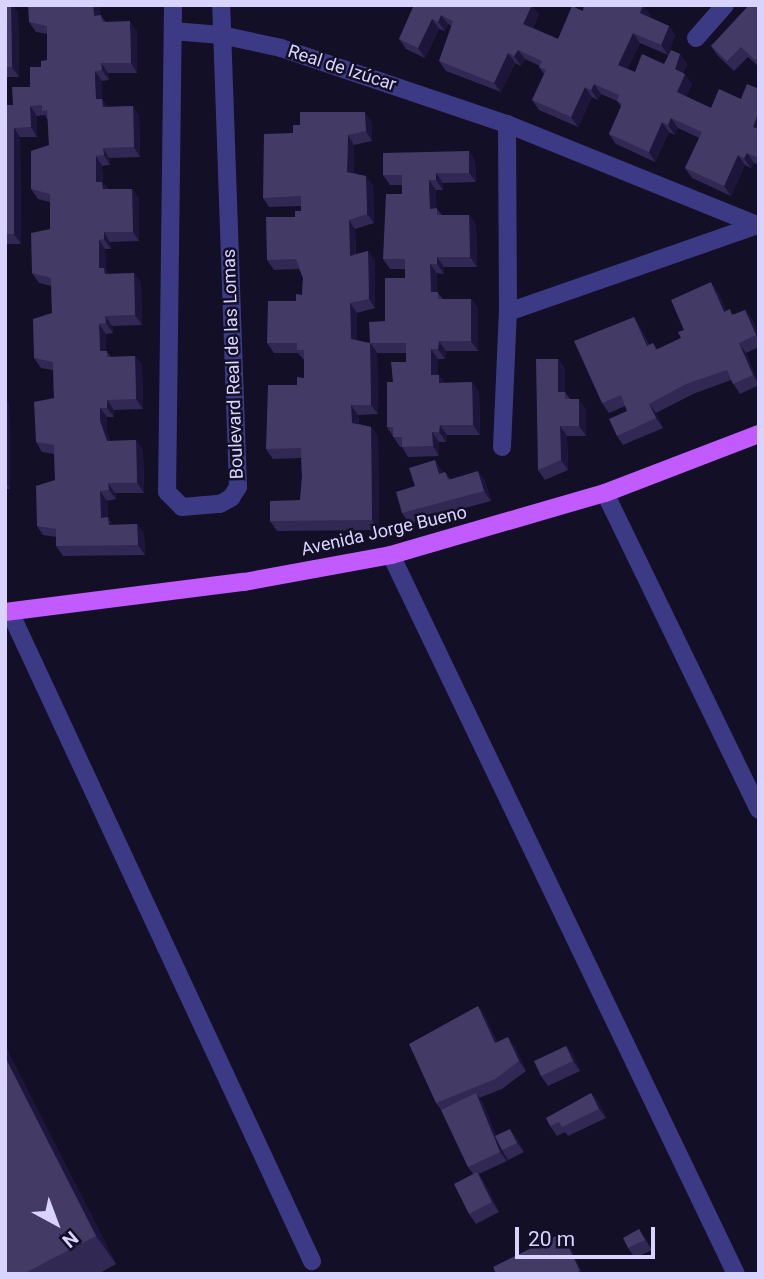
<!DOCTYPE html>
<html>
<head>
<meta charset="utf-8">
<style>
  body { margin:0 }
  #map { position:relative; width:764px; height:1279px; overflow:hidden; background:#130f26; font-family:Roboto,sans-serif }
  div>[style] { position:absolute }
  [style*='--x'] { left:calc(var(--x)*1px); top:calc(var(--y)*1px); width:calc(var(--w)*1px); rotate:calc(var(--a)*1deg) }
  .minor>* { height:18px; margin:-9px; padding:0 9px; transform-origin:9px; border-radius:9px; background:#3d3a85 }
  .major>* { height:18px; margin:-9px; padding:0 9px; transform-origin:9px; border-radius:9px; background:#c25bff }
  .wall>* { inset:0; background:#312854 }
  .shaded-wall>* { inset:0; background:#1d163a }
  .building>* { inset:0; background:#433a66 }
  span { translate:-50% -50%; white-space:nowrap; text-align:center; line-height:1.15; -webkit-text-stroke:5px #130f26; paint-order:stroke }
  .street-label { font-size:18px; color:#d9d4ff }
  .frame { position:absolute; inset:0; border:7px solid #d9d4ff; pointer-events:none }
  .north { position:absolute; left:21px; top:1188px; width:70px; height:70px; -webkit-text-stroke:5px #130f26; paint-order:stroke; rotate:139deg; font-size:19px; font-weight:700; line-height:28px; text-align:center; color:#d9d4ff }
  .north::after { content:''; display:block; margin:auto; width:24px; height:32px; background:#d9d4ff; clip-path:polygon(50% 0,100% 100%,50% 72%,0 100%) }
  .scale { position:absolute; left:515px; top:1227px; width:140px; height:32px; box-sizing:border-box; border:4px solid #d9d4ff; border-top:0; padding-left:9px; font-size:21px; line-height:24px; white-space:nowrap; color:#d9d4ff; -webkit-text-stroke:5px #130f26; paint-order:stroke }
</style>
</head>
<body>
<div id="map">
  <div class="minor">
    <div style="--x:173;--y:5;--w:487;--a:90.7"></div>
    <div style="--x:167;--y:492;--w:21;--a:45"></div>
    <div style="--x:182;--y:507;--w:38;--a:-5"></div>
    <div style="--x:220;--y:504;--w:13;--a:-29"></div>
    <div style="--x:231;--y:498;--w:13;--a:-58"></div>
    <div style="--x:238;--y:487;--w:482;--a:-92"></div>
    <div style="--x:173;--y:31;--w:48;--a:4.8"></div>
    <div style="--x:221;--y:35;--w:61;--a:12.2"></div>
    <div style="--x:281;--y:48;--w:238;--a:18.6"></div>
    <div style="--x:507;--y:124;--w:272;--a:22"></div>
    <div style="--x:696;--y:38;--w:44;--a:-48.7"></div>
    <div style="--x:508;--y:312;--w:265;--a:-19.2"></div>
    <div style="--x:502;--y:447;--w:135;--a:-87.5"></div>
    <div style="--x:508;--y:312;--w:188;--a:-90.3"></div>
    <div style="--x:605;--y:493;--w:352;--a:64.1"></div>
    <div style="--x:391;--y:555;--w:797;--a:64.37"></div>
    <div style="--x:10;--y:612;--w:716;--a:65.05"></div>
  </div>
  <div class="major">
    <div style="--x:5;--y:612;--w:241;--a:-7.2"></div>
    <div style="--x:244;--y:582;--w:149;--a:-10.4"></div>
    <div style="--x:391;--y:555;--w:223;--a:-16.2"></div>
    <div style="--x:605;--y:493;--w:165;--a:-21"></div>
  </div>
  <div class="wall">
    <div style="clip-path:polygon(5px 5px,18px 12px,19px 77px,5px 77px)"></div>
    <div style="clip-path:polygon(100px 5px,100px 15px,106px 22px,137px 31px,137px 73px,108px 73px,109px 80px,102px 81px,102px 99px,108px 107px,133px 106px,139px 116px,140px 157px,109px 158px,110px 165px,102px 166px,103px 183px,108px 189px,132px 189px,139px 199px,139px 241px,110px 242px,111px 249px,105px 249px,106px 270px,109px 274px,134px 273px,141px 283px,142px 325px,112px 326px,113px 333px,106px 334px,106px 351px,111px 357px,135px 356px,142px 365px,143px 409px,114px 410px,114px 417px,107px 417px,107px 431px,110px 441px,136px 440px,143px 450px,144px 493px,115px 493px,116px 499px,107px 501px,108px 517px,113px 525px,137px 524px,144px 534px,145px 555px,63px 556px,56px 546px,56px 537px,43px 535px,37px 526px,55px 480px,54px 454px,42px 452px,36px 442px,54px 398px,53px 370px,41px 368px,34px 358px,52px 313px,51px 286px,39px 283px,32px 273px,50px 229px,50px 202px,38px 199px,31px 189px,49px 145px,48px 120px,45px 115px,37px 116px,37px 137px,20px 137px,21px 244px,5px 244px,5px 105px,13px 105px,30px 87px,41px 67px,47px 60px,47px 34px,36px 32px,29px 22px)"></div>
    <div style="clip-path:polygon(414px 5px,539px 14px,533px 28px,558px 39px,583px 11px,584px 5px,646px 5px,645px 8px,650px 15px,649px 17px,669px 26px,675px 35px,668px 55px,640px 43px,627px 69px,635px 72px,664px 64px,680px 54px,687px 64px,683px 73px,692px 84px,686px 97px,711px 108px,741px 99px,759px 89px,759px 165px,754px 163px,751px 168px,745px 165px,731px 196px,692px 178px,685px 168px,699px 138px,678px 128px,675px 135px,669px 132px,655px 162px,616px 144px,609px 134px,621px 107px,617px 101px,601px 94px,598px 100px,592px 97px,578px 127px,539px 110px,532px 100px,544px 74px,539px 67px,540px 66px,525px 59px,521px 66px,515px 63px,501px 92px,446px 71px,439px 61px,452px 26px,448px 24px,445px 31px,439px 29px,425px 58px,406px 49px,399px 39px)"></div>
    <div style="clip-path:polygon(759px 5px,759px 67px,748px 57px,734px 71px,718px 56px,711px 46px)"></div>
    <div style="clip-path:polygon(372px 122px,372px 141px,354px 145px,354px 173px,373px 185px,374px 223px,355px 229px,356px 254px,368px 251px,375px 261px,375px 308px,357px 313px,357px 340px,377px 353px,378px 414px,358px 415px,359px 424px,371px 427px,378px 437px,379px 530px,277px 531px,270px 521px,300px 500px,302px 477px,301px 458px,273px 459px,266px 449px,297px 385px,304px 378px,304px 360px,298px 353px,274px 353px,267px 343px,296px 301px,302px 295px,303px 278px,299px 269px,274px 270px,267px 260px,301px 211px,301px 206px,269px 207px,263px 198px,293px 133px)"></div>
    <div style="clip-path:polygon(469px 151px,475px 161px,476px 182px,443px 183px,443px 190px,436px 190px,436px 208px,442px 215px,469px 215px,476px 225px,477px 267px,444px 267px,444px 274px,437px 273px,437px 292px,443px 299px,471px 299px,478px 308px,478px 351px,446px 351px,445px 359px,438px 359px,438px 375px,445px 383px,472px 382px,479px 392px,480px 435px,447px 435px,446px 442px,439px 442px,439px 456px,408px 457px,402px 447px,400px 447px,387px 427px,393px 382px,406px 362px,406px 353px,377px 353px,370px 343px,385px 321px,405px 278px,405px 269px,390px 269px,383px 259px,402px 194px,402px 185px,390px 185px,383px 175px)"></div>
    <div style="clip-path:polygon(718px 292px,726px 311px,734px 315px,745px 310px,752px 319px,759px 336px,759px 347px,746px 353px,759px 385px,740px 394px,731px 380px,693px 394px,656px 413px,663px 428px,623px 445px,617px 436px,627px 411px,625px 406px,609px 413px,602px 403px,634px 317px,640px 327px,649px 345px,653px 343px,657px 349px,681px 338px,684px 330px)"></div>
    <div style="clip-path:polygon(558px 359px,565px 369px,565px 392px,570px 399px,586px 409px,586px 436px,567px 436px,568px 470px,545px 480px,538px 470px)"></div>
    <div style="clip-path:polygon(5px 400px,9px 404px,10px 489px,5px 489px)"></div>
    <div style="clip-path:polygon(442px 470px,443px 473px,445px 472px,450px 479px,485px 480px,491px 501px,409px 523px,402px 513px,415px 486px)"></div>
    <div style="clip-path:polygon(478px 1006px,485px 1016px,497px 1042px,515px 1047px,526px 1071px,502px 1089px,479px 1098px,483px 1103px,496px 1136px,517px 1139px,524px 1152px,508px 1160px,502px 1151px,507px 1161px,479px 1174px,484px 1182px,499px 1212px,476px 1224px,469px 1214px,473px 1174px,468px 1167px,442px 1111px,436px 1103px)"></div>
    <div style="clip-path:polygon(5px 1046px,116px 1264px,98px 1274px,5px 1274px)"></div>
    <div style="clip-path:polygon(566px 1046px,573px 1055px,580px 1071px,548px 1086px,541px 1076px)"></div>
    <div style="clip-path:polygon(591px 1093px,598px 1102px,606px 1118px,568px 1136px,565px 1132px,557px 1136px,550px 1126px)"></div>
    <div style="clip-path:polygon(639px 1229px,652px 1250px,635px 1258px,628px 1248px)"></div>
  </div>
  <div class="shaded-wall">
    <div style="clip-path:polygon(11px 5px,13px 5px,18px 12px,19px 77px,12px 67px)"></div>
    <div style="clip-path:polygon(93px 5px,100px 5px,101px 25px,94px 16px)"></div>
    <div style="clip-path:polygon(532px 5px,539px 14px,530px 33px,523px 24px)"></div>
    <div style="clip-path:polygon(637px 5px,646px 5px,645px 8px,650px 15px,647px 23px,640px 13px)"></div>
    <div style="clip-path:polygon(441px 15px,448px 24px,445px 31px,438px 22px)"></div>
    <div style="clip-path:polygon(432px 19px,439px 29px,425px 58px,418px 48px)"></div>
    <div style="clip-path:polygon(130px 21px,137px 31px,137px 73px,131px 63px)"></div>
    <div style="clip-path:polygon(669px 26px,675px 35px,668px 55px,661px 45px)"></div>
    <div style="clip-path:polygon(633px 33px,640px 43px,625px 74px,618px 65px)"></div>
    <div style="clip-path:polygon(518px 50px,525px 59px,521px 66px,514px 56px)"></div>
    <div style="clip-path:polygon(508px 53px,515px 63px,501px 92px,494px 83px)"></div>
    <div style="clip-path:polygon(680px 54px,687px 64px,681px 78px,675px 69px)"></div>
    <div style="clip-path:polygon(101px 63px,108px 73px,109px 80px,102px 70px)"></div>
    <div style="clip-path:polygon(95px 71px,102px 81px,103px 109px,96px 99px)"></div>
    <div style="clip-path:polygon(685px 74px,692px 84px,684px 102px,677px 92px)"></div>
    <div style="clip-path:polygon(594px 84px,601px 94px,598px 100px,591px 90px)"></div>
    <div style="clip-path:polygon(585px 87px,592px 97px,578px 127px,571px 117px)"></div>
    <div style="clip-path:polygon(102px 99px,109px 108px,103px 107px)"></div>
    <div style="clip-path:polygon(30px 106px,37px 116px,37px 137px,31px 127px)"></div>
    <div style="clip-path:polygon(133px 106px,139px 116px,140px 157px,134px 147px)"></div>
    <div style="clip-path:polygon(759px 111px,759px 135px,753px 127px)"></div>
    <div style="clip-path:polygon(365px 112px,372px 122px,372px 141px,366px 131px)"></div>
    <div style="clip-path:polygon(671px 118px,678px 128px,675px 135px,668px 125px)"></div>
    <div style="clip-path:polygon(662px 122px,669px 132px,655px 162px,649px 152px)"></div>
    <div style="clip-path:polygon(14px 128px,20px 137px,21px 244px,14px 234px)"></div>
    <div style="clip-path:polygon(348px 135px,354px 145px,354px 182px,347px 172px)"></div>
    <div style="clip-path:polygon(103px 148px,109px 158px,110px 165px,104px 155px)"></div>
    <div style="clip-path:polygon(469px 151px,475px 161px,476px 182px,469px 173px)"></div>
    <div style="clip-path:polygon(747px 153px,754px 163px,751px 168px,744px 158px)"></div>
    <div style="clip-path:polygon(738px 155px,745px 165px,731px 196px,724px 186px)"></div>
    <div style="clip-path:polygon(96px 156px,102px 166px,103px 183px,109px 192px,110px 199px,96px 182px)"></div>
    <div style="clip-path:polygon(436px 173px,443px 183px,443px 190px,436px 180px)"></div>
    <div style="clip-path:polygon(366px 176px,373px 185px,374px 223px,367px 214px)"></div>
    <div style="clip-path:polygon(429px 180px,436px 190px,437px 218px,430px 209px)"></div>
    <div style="clip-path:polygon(132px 189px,139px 199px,139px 241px,133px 232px)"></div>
    <div style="clip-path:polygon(469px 215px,476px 225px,477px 267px,470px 257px)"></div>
    <div style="clip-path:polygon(349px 220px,355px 229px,356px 265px,350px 256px)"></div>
    <div style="clip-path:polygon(104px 232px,110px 242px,111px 249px,104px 239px)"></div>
    <div style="clip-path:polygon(99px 240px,105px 249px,106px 270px,111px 278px,111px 284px,99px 268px)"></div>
    <div style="clip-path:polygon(368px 251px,375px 261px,375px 308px,369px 299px)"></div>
    <div style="clip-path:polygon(437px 257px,444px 267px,444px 274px,437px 264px)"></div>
    <div style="clip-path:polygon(430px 264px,437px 273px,438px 302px,431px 292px)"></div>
    <div style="clip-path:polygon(134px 273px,141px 283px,142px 325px,135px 315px)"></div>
    <div style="clip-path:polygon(711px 282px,718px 292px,731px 321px,724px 312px)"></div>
    <div style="clip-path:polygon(471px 299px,478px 308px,478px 351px,471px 341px)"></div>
    <div style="clip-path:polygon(350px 303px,357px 313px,357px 349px,351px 339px)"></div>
    <div style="clip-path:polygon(745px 310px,752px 319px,759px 336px,759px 340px,756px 335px)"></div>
    <div style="clip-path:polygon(105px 316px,112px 326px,113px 333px,106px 323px)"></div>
    <div style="clip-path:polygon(634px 317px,640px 327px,653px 356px,647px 346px)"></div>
    <div style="clip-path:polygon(99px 324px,106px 334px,106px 361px,100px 351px)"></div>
    <div style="clip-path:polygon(439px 341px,446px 351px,445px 359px,438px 349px)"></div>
    <div style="clip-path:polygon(370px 343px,377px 353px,378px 414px,371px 405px)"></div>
    <div style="clip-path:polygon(739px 343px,746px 353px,759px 384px,753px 375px)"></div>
    <div style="clip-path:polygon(431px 349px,438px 359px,438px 384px,431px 375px)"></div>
    <div style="clip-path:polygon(135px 356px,142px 365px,143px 409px,136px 399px)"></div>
    <div style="clip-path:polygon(558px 359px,565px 369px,565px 402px,558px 392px)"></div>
    <div style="clip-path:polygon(439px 375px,446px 385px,439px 383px)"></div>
    <div style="clip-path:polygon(472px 382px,479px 392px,480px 435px,473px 425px)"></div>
    <div style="clip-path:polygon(579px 399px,586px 409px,586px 436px,579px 426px)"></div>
    <div style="clip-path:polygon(5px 400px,9px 404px,10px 489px,5px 482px)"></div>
    <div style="clip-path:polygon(107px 400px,114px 410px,114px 417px,107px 408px)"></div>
    <div style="clip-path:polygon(649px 404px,656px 413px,663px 428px,656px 418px)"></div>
    <div style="clip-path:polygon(351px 405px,358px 415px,359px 433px,352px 423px)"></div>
    <div style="clip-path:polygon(100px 408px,107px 417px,107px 431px,114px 451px,107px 441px,100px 421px)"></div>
    <div style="clip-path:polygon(440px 425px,447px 435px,446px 442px,439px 432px)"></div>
    <div style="clip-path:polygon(560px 426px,567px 436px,568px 470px,561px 460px)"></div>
    <div style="clip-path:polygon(371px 427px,378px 437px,379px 530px,372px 520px)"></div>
    <div style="clip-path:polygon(432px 432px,439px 442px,439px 456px,433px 446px)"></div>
    <div style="clip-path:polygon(136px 440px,143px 450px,144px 493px,137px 483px)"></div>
    <div style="clip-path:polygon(435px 460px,442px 470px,446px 484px,439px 474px)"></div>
    <div style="clip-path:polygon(478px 471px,485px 480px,491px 501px,484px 491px)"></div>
    <div style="clip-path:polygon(108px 483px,115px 493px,116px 499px,109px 490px)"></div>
    <div style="clip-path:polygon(100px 491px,107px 501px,108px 517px,114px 527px,109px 525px,101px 518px)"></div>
    <div style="clip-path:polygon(137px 524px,144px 534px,145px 555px,138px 545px)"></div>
    <div style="clip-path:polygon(478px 1006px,485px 1016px,502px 1053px,495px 1043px)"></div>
    <div style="clip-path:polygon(508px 1037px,515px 1047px,526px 1071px,519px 1061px)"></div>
    <div style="clip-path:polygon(5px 1046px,116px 1264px,96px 1236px,5px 1057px)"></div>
    <div style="clip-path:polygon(566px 1046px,573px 1055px,580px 1071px,573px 1061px)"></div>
    <div style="clip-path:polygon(476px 1093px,483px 1103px,507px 1161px,500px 1152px)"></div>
    <div style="clip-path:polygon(591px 1093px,598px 1102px,606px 1118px,599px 1109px)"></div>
    <div style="clip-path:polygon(510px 1129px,517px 1139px,524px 1152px,517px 1143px)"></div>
    <div style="clip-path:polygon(477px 1172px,484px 1182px,499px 1212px,492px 1202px)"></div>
    <div style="clip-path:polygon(562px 1233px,569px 1243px,583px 1274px,582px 1274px,580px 1271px)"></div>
  </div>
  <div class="building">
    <div style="clip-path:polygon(5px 5px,11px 5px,12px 67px,5px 67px)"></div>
    <div style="clip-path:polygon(28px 5px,93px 5px,94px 16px,101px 15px,102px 22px,130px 21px,131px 63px,101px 63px,102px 70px,95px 71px,95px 85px,96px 99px,102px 99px,103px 107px,133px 106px,134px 147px,103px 148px,104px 155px,96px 156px,96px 182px,102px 182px,103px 189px,132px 189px,133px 232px,104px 232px,104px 239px,99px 240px,99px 268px,104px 268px,105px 274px,134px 273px,135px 315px,105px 316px,106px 323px,99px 324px,100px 351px,107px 351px,107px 357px,135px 356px,136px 399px,107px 400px,107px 408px,100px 408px,100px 421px,107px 441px,136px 440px,137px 483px,108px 483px,109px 490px,100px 491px,101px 518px,108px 517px,109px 525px,137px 524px,138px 545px,56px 546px,56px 529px,37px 526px,36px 486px,55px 480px,54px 445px,36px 442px,34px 402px,54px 398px,53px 362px,34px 358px,33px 319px,52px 313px,51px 278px,32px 273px,31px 233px,50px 229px,50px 194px,31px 189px,31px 151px,49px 145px,47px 110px,42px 111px,42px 105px,30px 106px,31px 127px,14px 128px,14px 234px,5px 234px,5px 105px,13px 105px,12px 87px,30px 87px,30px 67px,41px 67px,41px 61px,47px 60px,47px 26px,29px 22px)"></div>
    <div style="clip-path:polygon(414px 5px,532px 5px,523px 24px,558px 39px,572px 6px,583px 11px,584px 5px,643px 5px,640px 13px,669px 26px,661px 45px,633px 33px,618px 65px,635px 72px,642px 54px,664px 64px,671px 50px,680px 54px,675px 69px,685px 74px,677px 92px,711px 108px,719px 89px,741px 99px,747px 84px,759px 89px,759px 111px,753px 127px,759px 129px,759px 158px,747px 153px,744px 158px,738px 155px,724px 186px,685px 168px,702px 132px,671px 118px,668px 125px,662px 122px,649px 152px,609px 134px,622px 104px,617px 101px,619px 95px,594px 84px,591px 90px,585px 87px,571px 117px,532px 100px,546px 70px,539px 67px,542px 61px,518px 50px,514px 56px,508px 53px,494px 83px,439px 61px,453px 21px,441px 15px,438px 22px,432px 19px,418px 48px,399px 39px)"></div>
    <div style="clip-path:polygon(749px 5px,759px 5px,759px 57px,755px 60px,741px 47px,727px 61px,711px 46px)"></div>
    <div style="clip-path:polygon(300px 112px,365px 112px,366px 131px,348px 135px,347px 172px,366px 176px,367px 214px,349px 220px,350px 256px,368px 251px,369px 299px,350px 303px,351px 339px,370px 343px,371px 405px,351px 405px,352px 423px,371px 427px,372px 520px,270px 521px,270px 501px,300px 500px,302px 477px,301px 448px,266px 449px,268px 385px,297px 385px,297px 377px,304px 378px,304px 350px,297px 350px,297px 343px,267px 343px,268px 301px,296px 301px,296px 294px,302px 295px,303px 278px,296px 259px,267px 260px,266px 217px,295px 217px,295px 211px,301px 211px,301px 196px,263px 198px,264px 134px,293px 133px,293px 125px,300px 125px)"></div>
    <div style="clip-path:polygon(469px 151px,469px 173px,436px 173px,436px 180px,429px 180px,429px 194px,430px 209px,437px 208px,437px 215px,469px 215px,470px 257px,437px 257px,437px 264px,430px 264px,431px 292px,438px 292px,438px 299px,471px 299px,471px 341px,439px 341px,438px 349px,431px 349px,431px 375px,439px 375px,439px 383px,472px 382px,473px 425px,440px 425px,439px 432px,432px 432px,433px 446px,402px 447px,402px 437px,393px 437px,393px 427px,387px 427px,387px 382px,393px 382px,391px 362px,406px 362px,406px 343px,370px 343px,369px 322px,385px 321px,385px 278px,405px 278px,405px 259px,383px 259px,386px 194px,402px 194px,402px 175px,383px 175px,383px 153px)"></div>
    <div style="clip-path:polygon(711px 282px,724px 312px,730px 309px,732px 315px,745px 310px,756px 335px,739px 343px,753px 375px,733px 384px,727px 370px,686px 384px,649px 404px,656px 418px,617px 436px,609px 419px,627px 411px,621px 395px,602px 403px,574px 341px,634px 317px,647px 346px,653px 343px,656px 350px,681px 338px,678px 332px,684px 330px,671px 300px)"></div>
    <div style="clip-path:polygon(536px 359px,558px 359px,558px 392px,565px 392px,565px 399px,579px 399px,579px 426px,560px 426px,561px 460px,538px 470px)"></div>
    <div style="clip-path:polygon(435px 460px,439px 474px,445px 472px,448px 480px,478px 471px,484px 491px,402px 513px,396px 492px,415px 486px,409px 468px)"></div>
    <div style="clip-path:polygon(478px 1006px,495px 1043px,508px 1037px,519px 1061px,495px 1079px,436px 1103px,409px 1044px)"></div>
    <div style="clip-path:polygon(566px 1046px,573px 1061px,541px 1076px,534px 1061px)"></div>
    <div style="clip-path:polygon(5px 1057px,96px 1236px,23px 1274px,5px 1274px)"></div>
    <div style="clip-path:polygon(476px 1093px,500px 1152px,468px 1167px,441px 1110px)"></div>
    <div style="clip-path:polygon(591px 1093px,599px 1109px,562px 1127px,559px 1122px,550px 1126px,546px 1118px)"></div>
    <div style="clip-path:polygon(510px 1129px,517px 1143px,502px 1150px,495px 1136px)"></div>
    <div style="clip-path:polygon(477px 1172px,492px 1202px,469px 1214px,454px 1184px)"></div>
    <div style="clip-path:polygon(639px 1229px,645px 1240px,628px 1248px,623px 1238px)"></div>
    <div style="clip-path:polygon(562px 1233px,580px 1271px,574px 1274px,496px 1274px,493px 1267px)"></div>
  </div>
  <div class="street-label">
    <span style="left:342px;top:68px;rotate:18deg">Real de Izúcar</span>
    <span style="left:233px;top:364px;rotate:-92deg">Boulevard Real de las Lomas</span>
    <span style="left:384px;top:531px;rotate:-13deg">Avenida Jorge Bueno</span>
  </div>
  <div class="frame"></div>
  <div class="north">N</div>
  <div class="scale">20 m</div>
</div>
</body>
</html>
